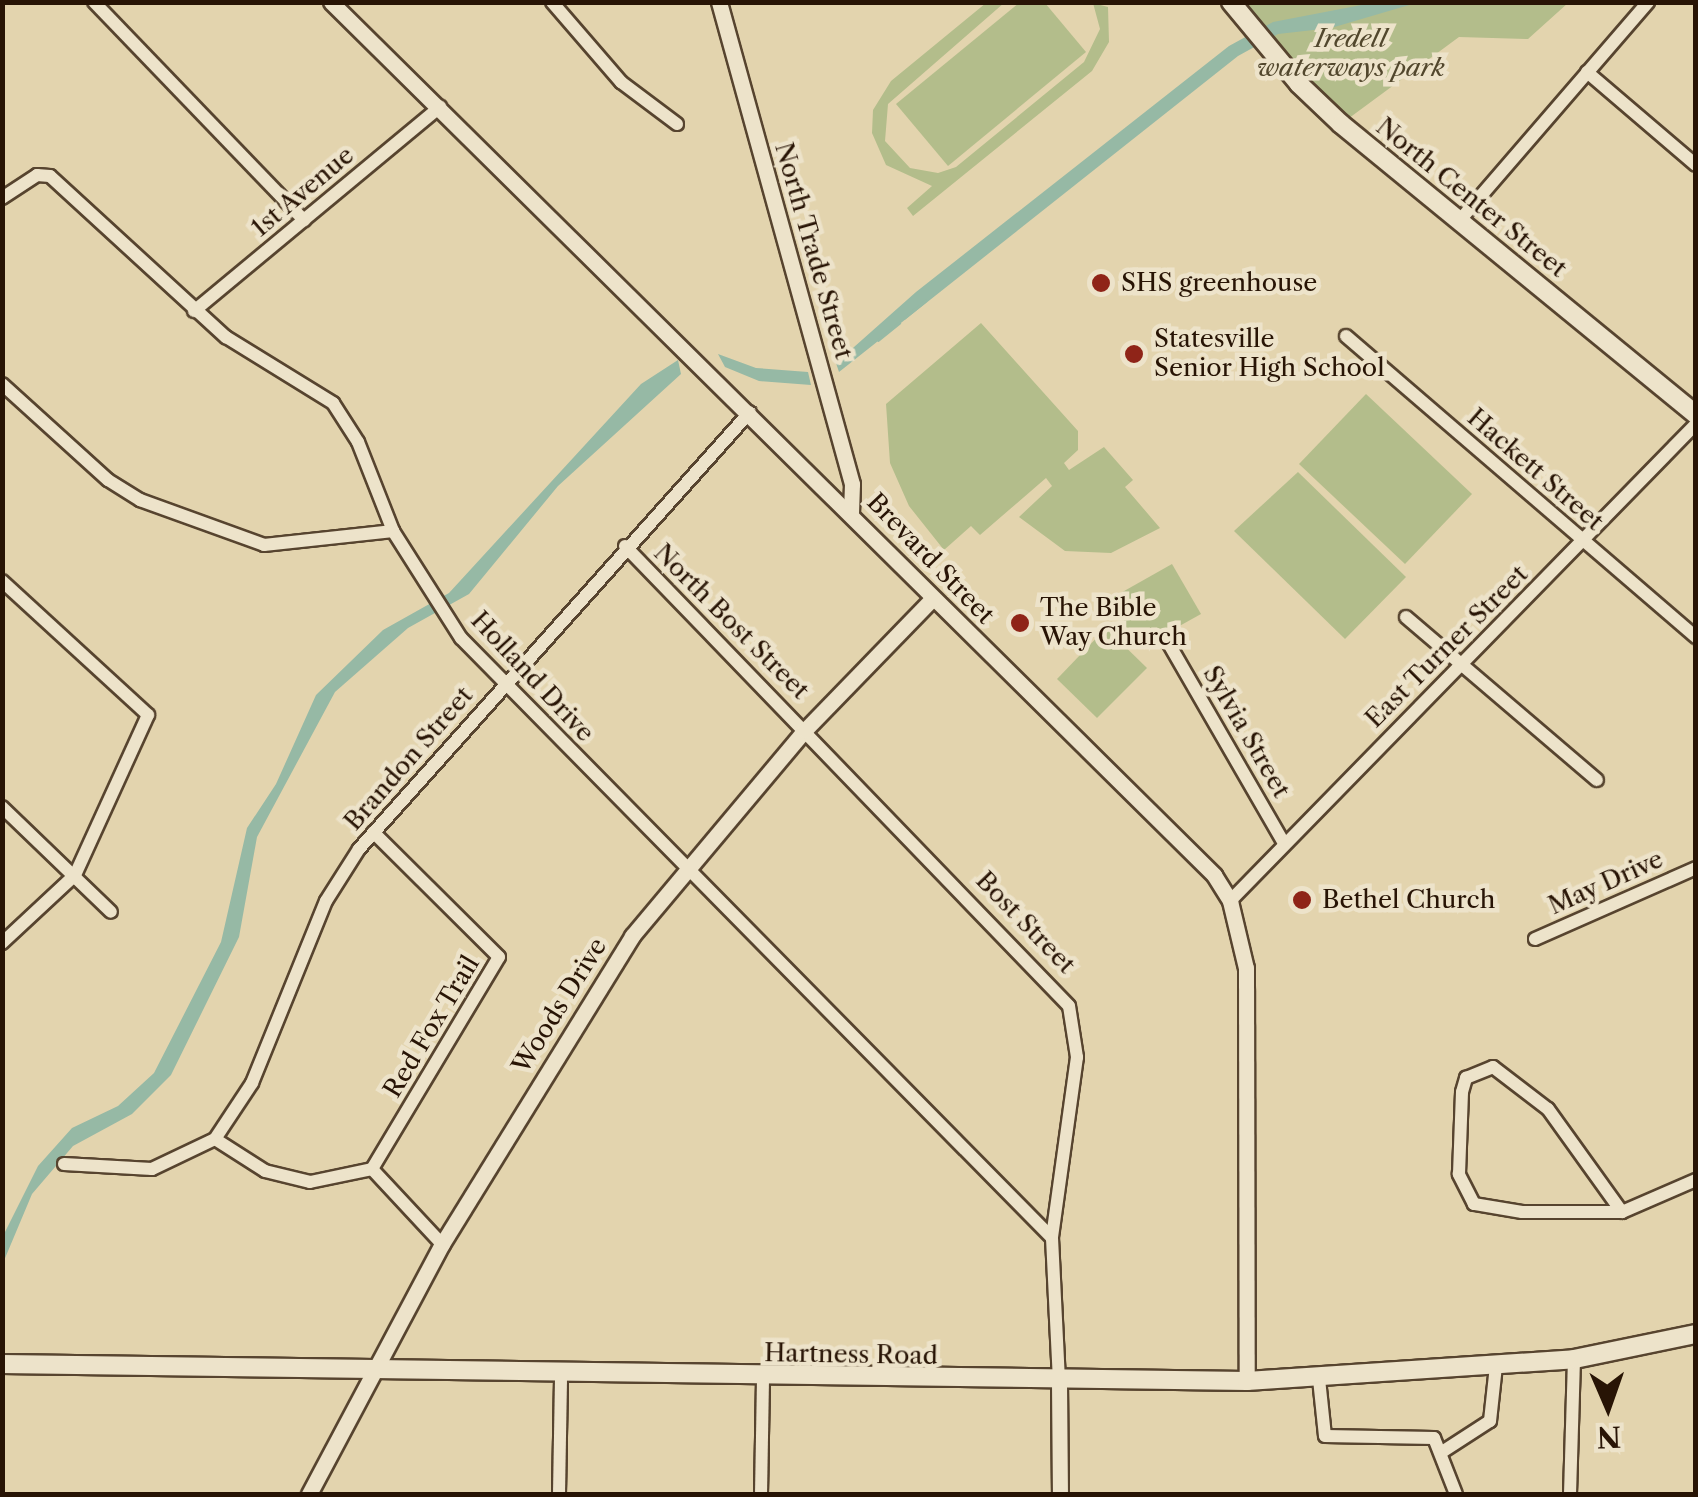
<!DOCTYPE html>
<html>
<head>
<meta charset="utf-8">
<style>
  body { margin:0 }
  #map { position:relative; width:1698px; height:1497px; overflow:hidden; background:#e3d4ae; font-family:"Libre Caslon Text",serif }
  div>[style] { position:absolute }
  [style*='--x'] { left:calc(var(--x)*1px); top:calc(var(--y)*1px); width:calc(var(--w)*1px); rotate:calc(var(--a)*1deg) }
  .green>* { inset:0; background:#b3bd8b }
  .water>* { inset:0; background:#96b9a5 }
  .stream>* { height:2.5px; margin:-1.25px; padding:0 1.25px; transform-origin:1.25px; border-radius:1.25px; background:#96b9a5 }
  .roads { filter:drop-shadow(2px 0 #57442f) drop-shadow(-2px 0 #57442f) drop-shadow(0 2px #57442f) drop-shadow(0 -2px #57442f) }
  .minor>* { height:12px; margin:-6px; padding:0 6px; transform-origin:6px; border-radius:6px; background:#ede3ca }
  .tertiary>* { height:15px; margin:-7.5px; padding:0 7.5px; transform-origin:7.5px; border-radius:7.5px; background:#ede3ca }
  .secondary>* { height:18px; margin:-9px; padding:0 9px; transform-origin:9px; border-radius:9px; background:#ede3ca }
  .dots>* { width:28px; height:28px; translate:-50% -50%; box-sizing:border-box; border:5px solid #ede3ca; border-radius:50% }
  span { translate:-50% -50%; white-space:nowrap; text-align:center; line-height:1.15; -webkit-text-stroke:9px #ede3ca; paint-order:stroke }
  .park-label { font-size:25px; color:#52472d; font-style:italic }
  .street-label { font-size:25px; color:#281405 }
  .poi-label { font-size:25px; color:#281405 }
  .left { translate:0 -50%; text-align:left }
  .frame { position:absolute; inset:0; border:5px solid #281405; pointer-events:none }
  .north { position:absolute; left:1558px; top:1357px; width:100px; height:100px; -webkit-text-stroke:8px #ede3ca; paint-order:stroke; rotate:178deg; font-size:28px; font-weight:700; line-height:40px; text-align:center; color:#281405 }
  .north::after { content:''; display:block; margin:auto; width:35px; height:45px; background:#281405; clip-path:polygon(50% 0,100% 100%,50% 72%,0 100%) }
</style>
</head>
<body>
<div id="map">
  <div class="green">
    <div style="clip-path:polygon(986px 3px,1004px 3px,888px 104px,885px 141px,910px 168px,938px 173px,956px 167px,1084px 62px,1100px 29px,1093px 3px,1108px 7px,1109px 42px,1092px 71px,913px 216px,907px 208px,932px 186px,886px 165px,872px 133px,873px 110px,891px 81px)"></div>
    <div style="clip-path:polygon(1019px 3px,1045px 3px,1086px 52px,948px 166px,896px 104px)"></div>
    <div style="clip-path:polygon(1239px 3px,1568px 3px,1528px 39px,1459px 37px,1341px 124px)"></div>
    <div style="clip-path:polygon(981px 323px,1078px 431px,1078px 450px,1064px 463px,1069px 470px,1104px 447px,1133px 480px,1125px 487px,1160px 528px,1111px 553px,1065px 551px,1019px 517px,1052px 486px,1046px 478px,980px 535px,971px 526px,944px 550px,909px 506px,890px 463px,886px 404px)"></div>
    <div style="clip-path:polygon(1366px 394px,1472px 494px,1405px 564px,1299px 464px)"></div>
    <div style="clip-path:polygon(1298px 472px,1406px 577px,1345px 639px,1234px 531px)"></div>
    <div style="clip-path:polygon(1172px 564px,1201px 614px,1138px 649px,1110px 599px)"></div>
    <div style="clip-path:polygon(1106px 628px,1147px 668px,1097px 718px,1057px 679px)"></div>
  </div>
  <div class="water">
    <div style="clip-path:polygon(1372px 3px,1416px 3px,1331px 28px,1278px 34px,1238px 56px,839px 372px,836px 363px,916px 292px,1229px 46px,1273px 22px)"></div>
    <div style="clip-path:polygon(718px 354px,756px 368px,808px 372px,811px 385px,759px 381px,725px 367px)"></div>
    <div style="clip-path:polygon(678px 360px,681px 374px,558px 486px,469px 594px,408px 628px,335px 692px,257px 837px,239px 937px,171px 1075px,132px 1114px,73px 1146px,32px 1194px,3px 1263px,3px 1236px,38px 1166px,72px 1128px,118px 1106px,154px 1073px,221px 942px,247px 828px,276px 784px,316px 695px,383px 630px,449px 593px,641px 384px)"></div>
  </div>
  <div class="stream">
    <div style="--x:904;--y:318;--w:27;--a:-39"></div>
    <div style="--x:878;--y:340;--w:27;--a:-39"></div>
  </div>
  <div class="roads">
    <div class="minor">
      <div style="--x:94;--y:2;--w:303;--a:46.1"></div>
      <div style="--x:552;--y:2;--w:106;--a:49.2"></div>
      <div style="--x:621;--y:82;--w:70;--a:36.9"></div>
      <div style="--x:1587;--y:72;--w:143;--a:40.5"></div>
      <div style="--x:2;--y:198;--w:42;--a:-33.3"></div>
      <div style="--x:37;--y:175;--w:13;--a:4"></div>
      <div style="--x:50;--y:176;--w:239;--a:42.5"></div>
      <div style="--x:226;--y:337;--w:126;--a:31.7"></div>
      <div style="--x:333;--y:403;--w:46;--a:57.3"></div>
      <div style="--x:358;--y:442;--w:96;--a:68.5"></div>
      <div style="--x:393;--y:531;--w:127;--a:57.6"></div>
      <div style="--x:461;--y:638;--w:842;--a:45.43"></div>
      <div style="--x:1460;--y:220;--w:288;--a:-49.2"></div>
      <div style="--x:194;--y:311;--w:320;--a:-39.7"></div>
      <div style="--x:1346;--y:336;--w:462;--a:40.7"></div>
      <div style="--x:2;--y:384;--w:143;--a:42.2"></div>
      <div style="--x:108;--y:480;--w:38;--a:32"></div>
      <div style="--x:140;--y:500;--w:132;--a:19.9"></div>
      <div style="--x:264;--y:545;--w:130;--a:-6.2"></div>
      <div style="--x:625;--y:546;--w:639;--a:46.01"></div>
      <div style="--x:1069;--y:1006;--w:52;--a:81.1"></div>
      <div style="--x:1077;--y:1057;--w:183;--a:97.9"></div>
      <div style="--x:1052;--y:1238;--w:145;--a:87.2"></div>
      <div style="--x:2;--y:581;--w:198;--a:42.5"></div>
      <div style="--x:148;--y:715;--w:176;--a:114.5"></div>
      <div style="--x:75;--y:875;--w:100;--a:137"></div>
      <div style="--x:1406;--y:617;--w:251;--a:40.5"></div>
      <div style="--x:1169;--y:644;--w:230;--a:60"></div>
      <div style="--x:2;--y:807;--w:151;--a:43.9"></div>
      <div style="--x:1230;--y:901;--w:667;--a:-45.67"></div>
      <div style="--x:1535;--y:939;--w:176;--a:-23.8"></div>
      <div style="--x:1493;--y:1067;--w:69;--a:37.4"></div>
      <div style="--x:1548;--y:1109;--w:127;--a:54.3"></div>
      <div style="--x:1622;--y:1212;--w:100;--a:180"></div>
      <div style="--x:1522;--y:1212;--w:49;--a:-170.5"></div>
      <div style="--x:1474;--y:1204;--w:34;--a:-117"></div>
      <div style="--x:1459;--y:1174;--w:82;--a:-87.9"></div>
      <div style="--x:1462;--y:1092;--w:15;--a:-74"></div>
      <div style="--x:1466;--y:1078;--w:29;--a:-22"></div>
      <div style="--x:215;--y:1139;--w:67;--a:-56.5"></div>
      <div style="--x:252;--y:1083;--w:196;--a:-67.9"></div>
      <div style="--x:326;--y:901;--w:62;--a:-57.6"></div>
      <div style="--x:359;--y:849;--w:586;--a:-48.18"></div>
      <div style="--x:64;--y:1164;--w:88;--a:3.3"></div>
      <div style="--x:152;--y:1169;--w:70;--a:-25.5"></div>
      <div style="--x:215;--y:1139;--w:59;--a:32.6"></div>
      <div style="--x:265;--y:1171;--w:46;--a:13.7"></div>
      <div style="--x:310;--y:1182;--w:63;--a:-11.8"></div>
      <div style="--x:372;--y:1169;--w:103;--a:47"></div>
      <div style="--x:372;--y:1169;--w:247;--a:-59.1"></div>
      <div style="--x:499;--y:957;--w:177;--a:-135.2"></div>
      <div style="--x:1622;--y:1212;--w:81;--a:-23.4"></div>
      <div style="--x:1319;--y:1379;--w:57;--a:84"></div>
      <div style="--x:1325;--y:1436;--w:109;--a:1.1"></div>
      <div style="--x:1434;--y:1438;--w:60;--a:68.6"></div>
      <div style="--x:1442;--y:1452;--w:57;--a:-32.9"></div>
      <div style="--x:1490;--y:1421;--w:55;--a:-83.8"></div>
      <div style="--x:559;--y:1494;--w:118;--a:-89"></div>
      <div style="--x:761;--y:1494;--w:116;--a:-89"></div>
      <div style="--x:1570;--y:1494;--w:135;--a:-88.3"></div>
    </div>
    <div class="tertiary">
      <div style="--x:331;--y:2;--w:1242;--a:44.67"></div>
      <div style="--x:1214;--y:875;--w:31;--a:58"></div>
      <div style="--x:1230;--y:901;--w:69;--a:76.6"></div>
      <div style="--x:1246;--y:968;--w:413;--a:89.9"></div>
      <div style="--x:719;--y:2;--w:500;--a:74.57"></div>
      <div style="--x:852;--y:484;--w:29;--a:92"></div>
      <div style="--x:1059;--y:1383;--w:111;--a:89.5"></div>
      <div style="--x:309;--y:1494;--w:283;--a:-62"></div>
      <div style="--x:442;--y:1244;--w:362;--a:-58.3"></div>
      <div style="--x:632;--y:936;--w:269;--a:-50"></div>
      <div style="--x:805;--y:730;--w:182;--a:-45.9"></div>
    </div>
    <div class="secondary">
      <div style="--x:1231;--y:2;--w:107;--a:50.3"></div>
      <div style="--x:1299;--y:84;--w:58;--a:43.6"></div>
      <div style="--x:1341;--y:124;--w:459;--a:39.3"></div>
      <div style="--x:2;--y:1364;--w:1245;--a:0.78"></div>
      <div style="--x:1247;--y:1381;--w:328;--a:-3.8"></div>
      <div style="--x:1574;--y:1359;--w:125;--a:-11.6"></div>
    </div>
  </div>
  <div class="dots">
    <div style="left:1101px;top:283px;background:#8f2418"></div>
    <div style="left:1134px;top:354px;background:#8f2418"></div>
    <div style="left:1020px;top:623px;background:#8f2418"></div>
    <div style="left:1302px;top:900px;background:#8f2418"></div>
  </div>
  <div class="park-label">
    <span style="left:1351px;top:54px">Iredell<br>waterways park</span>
  </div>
  <div class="street-label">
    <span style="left:303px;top:192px;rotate:-40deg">1st Avenue</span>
    <span style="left:1471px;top:198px;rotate:39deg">North Center Street</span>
    <span style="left:813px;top:251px;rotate:74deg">North Trade Street</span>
    <span style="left:1535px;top:470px;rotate:41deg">Hackett Street</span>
    <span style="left:930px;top:559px;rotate:46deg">Brevard Street</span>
    <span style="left:731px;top:622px;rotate:45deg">North Bost Street</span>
    <span style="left:1447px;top:647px;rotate:-45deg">East Turner Street</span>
    <span style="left:532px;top:677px;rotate:47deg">Holland Drive</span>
    <span style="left:1246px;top:732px;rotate:60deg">Sylvia Street</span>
    <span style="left:409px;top:759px;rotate:-49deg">Brandon Street</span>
    <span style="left:1606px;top:883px;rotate:-24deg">May Drive</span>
    <span style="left:1025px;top:923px;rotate:46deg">Bost Street</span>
    <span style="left:560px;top:1006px;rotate:-58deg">Woods Drive</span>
    <span style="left:432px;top:1027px;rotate:-59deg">Red Fox Trail</span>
    <span style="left:851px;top:1355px;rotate:1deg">Hartness Road</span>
  </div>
  <div class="poi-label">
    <span class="left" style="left:1121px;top:283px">SHS greenhouse</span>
    <span class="left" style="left:1154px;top:354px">Statesville<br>Senior High School</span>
    <span class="left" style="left:1040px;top:623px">The Bible<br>Way Church</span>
    <span class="left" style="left:1322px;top:900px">Bethel Church</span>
  </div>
  <div class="frame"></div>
  <div class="north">N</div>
</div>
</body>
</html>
